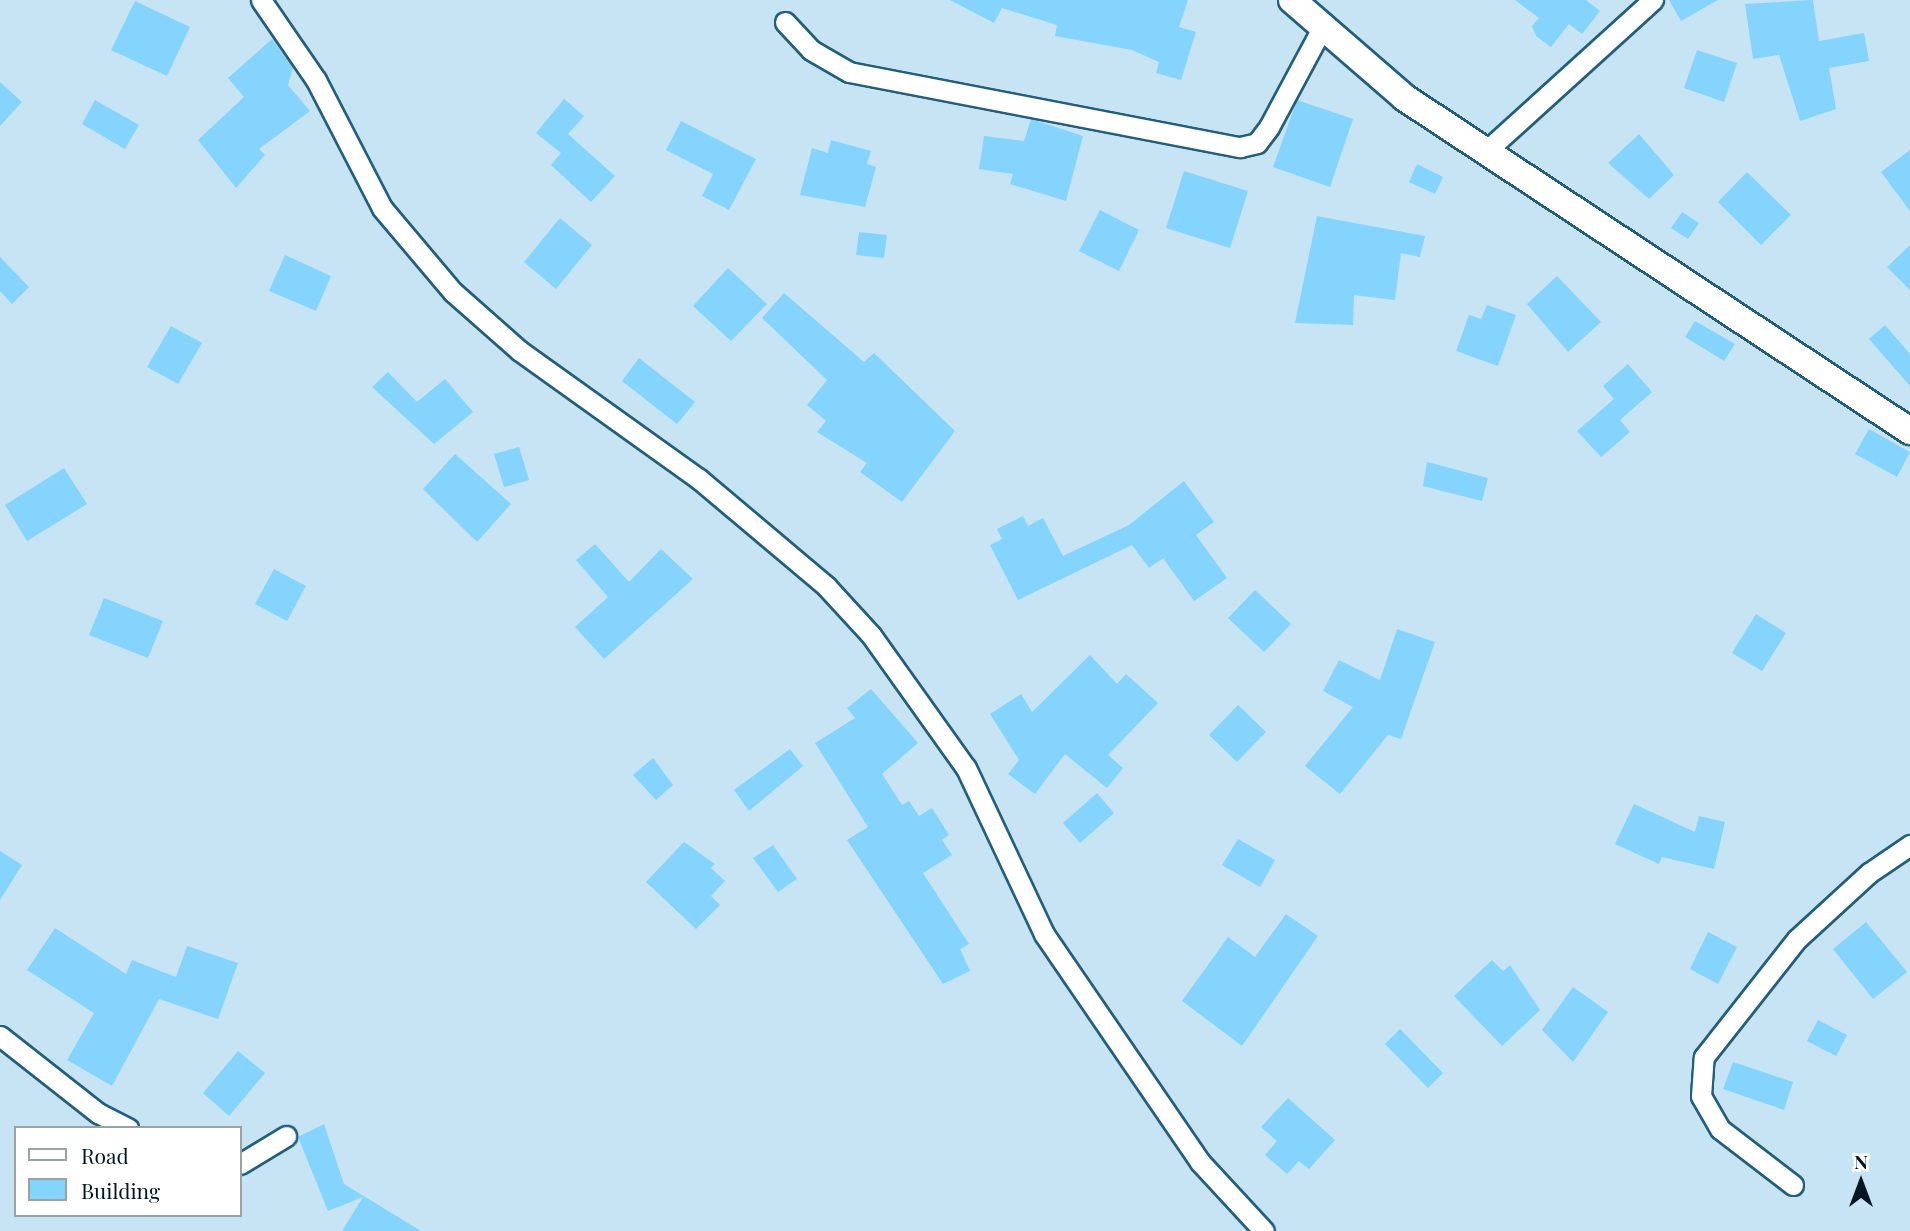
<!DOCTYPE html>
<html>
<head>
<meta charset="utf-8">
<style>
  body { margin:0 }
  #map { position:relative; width:1910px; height:1231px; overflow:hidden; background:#c7e4f5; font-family:"Playfair Display",serif }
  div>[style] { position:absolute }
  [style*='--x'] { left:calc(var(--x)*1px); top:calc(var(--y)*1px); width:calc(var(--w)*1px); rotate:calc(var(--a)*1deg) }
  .building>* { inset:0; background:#85d4fe }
  .roads { filter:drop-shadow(2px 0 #235f7d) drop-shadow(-2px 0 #235f7d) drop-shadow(0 2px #235f7d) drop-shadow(0 -2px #235f7d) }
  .minor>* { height:19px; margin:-9.5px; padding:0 9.5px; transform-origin:9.5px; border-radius:9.5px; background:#fff }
  .secondary>* { height:26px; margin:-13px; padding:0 13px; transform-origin:13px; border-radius:13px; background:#fff }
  span { translate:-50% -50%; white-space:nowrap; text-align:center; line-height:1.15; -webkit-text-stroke:7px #fff; paint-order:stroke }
  .legend { position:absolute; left:14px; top:1126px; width:228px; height:91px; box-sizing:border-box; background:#fff; border:2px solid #99a2a7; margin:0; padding:9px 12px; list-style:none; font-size:21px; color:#001622 }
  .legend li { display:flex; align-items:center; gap:14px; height:35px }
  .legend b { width:35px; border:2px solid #99a2a7 }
  .north { position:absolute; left:1826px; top:1147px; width:70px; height:70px; -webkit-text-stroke:5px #fff; paint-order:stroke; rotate:0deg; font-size:19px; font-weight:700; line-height:28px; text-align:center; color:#001622 }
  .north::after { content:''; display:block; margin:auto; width:24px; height:32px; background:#001622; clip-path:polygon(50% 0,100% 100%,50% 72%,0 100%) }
</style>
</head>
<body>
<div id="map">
  <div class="building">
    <div style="clip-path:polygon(950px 0,1188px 0,1179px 27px,1196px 32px,1181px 80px,1156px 73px,1159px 62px,1132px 50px,1055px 36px,1057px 25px,1002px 8px,994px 23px)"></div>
    <div style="clip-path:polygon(1515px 0,1586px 0,1600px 11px,1582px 34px,1569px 24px,1551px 47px,1536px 36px,1532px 26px,1539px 18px)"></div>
    <div style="clip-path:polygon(1669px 0,1718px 0,1681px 21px)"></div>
    <div style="clip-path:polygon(1813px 0,1819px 41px,1864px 33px,1869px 61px,1829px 68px,1836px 109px,1800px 121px,1779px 55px,1753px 59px,1745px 4px)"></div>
    <div style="clip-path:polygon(135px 1px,190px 27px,167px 76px,111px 50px)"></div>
    <div style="clip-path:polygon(272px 39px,293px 68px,288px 85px,310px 111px,259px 149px,265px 155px,236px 188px,198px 140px,244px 97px,228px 78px)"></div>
    <div style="clip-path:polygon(1697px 50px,1737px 63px,1724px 102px,1684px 88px)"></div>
    <div style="clip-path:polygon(0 82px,22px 102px,0 126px)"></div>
    <div style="clip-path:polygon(564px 99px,584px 116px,568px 134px,615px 176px,591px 202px,551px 165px,561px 153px,536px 133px)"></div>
    <div style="clip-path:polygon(95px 100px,139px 125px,125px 149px,82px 124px)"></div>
    <div style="clip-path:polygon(1297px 100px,1353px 119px,1330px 187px,1273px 167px)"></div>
    <div style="clip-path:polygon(1031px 119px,1083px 136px,1066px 201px,1010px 184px,1013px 174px,979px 169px,984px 136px,1024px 141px)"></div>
    <div style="clip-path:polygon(681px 121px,756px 159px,729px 210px,702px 196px,713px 174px,666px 150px)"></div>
    <div style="clip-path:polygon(1639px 134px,1674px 175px,1649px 199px,1608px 163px)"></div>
    <div style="clip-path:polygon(831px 140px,871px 151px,867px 164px,876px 167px,865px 207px,800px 195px,812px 148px,828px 153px)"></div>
    <div style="clip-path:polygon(1910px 150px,1910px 211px,1881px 172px)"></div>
    <div style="clip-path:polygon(1417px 164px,1443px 177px,1435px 194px,1409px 182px)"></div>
    <div style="clip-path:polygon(1184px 171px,1248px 191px,1230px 248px,1166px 228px)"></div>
    <div style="clip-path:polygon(1747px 172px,1791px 215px,1761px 245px,1718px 202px)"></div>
    <div style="clip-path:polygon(1100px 210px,1139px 230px,1119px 271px,1079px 251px)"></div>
    <div style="clip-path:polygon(1682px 212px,1699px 223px,1688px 239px,1671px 228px)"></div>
    <div style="clip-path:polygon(1317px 216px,1425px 236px,1420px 257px,1401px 253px,1395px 300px,1354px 295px,1353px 325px,1295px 323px)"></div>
    <div style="clip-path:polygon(560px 218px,592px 245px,556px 289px,524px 262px)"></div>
    <div style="clip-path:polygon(859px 232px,887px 235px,884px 258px,856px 255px)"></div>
    <div style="clip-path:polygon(1910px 245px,1910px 290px,1887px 267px)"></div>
    <div style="clip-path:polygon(285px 255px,331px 276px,316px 311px,269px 291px)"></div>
    <div style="clip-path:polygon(0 257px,29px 287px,12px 304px,0 291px)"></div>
    <div style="clip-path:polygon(728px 268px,767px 304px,731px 341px,693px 306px)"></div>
    <div style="clip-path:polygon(1557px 276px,1601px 322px,1568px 352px,1527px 304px)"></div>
    <div style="clip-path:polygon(784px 293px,864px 362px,874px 353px,955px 431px,902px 502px,860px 472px,867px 463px,817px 432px,826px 421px,807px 405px,827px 380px,762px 318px)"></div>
    <div style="clip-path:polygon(1487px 305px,1516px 315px,1498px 366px,1456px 351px,1469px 315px,1481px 319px)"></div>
    <div style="clip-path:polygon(1695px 321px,1735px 344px,1724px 361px,1685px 337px)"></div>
    <div style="clip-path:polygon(1885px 325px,1910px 354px,1910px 386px,1869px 339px)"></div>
    <div style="clip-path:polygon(171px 326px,202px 343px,178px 384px,147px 367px)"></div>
    <div style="clip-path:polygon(639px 358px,695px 402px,677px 424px,622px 381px)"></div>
    <div style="clip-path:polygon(1628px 364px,1652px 392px,1620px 420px,1630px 432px,1601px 457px,1577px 431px,1614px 399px,1603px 386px)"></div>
    <div style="clip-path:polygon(388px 372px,417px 402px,445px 379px,473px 412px,434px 444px,372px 387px)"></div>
    <div style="clip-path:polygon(1869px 429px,1910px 452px,1897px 477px,1855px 454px)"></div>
    <div style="clip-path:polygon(519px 447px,529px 480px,504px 487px,494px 454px)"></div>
    <div style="clip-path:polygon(455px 454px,511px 504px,477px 542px,423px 489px)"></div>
    <div style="clip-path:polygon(1427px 462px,1488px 478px,1482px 501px,1423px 486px)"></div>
    <div style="clip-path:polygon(64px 468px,87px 504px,27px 541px,5px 505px)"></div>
    <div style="clip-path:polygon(1184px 481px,1214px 522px,1196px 535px,1227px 578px,1194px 601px,1163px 558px,1149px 568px,1132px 545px,1018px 600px,990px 545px,1002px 539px,997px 529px,1023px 516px,1028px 526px,1043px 518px,1063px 556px,1129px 525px)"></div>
    <div style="clip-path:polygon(595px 544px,629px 582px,661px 549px,693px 579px,604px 659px,575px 627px,608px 597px,576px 560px)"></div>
    <div style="clip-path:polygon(274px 569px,306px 586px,287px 621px,255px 604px)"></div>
    <div style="clip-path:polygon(1255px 590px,1291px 624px,1264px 652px,1228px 618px)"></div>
    <div style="clip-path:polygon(104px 598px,163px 621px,148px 658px,89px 635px)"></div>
    <div style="clip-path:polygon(1756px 614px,1786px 633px,1762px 671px,1732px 653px)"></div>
    <div style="clip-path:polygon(1397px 629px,1435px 642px,1401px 739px,1388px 735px,1340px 794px,1305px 766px,1353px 707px,1323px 691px,1339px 660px,1380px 680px)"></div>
    <div style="clip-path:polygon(1090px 655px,1117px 684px,1126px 674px,1158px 703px,1108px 755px,1123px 768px,1107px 788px,1065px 754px,1035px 794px,1008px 774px,1019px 760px,990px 714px,1021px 694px,1032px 712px)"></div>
    <div style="clip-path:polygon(871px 689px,918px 743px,882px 774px,902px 805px,909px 801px,919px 816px,932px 808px,949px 835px,942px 840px,952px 855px,923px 873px,969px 944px,960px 949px,970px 971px,943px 984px,847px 840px,868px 827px,815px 743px,855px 718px,847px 708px)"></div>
    <div style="clip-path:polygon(1238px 705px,1266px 732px,1237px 762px,1209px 735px)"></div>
    <div style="clip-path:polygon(790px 749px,803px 766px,749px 811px,734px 790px)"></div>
    <div style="clip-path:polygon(653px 758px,673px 785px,656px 800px,633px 775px)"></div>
    <div style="clip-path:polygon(1097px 793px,1114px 813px,1080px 843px,1063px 823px)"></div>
    <div style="clip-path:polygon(1634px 804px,1695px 832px,1699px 816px,1725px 822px,1714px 869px,1662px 857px,1659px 864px,1615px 844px)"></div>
    <div style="clip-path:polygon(1238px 839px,1275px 860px,1260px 887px,1222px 865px)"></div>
    <div style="clip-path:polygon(684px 842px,715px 864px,711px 868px,725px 881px,711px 896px,720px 905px,696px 929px,646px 882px)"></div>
    <div style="clip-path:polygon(773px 845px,797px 879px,778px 892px,753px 858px)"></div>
    <div style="clip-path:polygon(0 851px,22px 865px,0 900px)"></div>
    <div style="clip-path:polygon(1286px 914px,1318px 936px,1242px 1046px,1182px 1001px,1228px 937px,1255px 957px)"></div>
    <div style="clip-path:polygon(1866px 922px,1907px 972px,1873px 999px,1833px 949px)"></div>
    <div style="clip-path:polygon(55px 928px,126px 974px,132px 960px,176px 977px,187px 946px,238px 963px,218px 1019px,159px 999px,112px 1086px,67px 1060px,94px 1013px,27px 970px)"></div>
    <div style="clip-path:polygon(1708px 932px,1737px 947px,1718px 984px,1690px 969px)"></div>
    <div style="clip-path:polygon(1492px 960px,1503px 971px,1510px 965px,1540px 1010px,1502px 1046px,1454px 996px)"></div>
    <div style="clip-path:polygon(1573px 987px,1608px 1012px,1573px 1062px,1542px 1030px)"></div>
    <div style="clip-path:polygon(1818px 1020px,1847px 1035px,1836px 1056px,1807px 1041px)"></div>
    <div style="clip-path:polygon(1400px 1029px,1443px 1073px,1428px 1088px,1385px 1044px)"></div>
    <div style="clip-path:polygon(238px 1051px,265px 1073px,229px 1116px,203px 1093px)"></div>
    <div style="clip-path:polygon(1733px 1062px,1793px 1082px,1784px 1110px,1723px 1089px)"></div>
    <div style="clip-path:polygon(1288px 1098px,1335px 1140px,1309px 1169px,1299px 1161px,1287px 1174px,1265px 1155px,1277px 1141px,1261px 1127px)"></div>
    <div style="clip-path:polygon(324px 1124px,344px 1184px,421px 1231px,342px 1231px,363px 1197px,328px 1211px,298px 1137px)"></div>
  </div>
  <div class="roads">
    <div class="minor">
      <div style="--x:261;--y:0;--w:97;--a:55.5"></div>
      <div style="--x:316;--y:80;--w:144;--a:62.7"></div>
      <div style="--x:382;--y:208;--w:110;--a:49.8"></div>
      <div style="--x:453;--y:292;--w:89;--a:41.4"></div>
      <div style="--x:520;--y:351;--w:220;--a:35.6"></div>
      <div style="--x:699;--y:479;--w:166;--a:40.1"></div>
      <div style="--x:826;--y:586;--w:67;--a:47.4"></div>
      <div style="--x:871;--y:635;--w:163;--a:54.5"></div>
      <div style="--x:966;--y:768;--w:183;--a:64.8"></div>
      <div style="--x:1044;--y:934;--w:276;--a:55.6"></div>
      <div style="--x:1200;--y:1162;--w:94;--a:47.2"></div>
      <div style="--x:785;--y:22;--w:38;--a:47"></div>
      <div style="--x:811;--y:50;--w:44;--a:30.1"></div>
      <div style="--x:849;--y:72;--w:398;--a:10.9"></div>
      <div style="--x:1240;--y:147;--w:17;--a:-13"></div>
      <div style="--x:1257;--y:143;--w:20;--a:-53"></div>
      <div style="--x:1269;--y:127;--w:112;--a:-61.8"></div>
      <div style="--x:1484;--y:153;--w:228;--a:-42.2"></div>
      <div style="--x:0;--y:1036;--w:125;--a:38.2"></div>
      <div style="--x:98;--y:1113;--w:34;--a:27"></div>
      <div style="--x:240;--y:1164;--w:54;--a:-31.3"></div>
      <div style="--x:1793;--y:1185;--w:92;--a:-142.5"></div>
      <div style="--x:1720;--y:1129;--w:38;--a:-120"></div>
      <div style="--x:1701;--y:1096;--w:39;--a:-86"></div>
      <div style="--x:1704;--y:1057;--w:150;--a:-51.8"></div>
      <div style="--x:1797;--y:939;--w:98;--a:-42.5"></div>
      <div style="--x:1869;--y:873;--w:50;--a:-34.3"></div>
    </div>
    <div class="secondary">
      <div style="--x:1292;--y:0;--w:150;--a:40.9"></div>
      <div style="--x:1405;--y:98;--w:605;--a:33.4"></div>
    </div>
  </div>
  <ul class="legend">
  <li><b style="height:9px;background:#fff"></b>Road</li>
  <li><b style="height:19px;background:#85d4fe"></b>Building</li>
  </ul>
  <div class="north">N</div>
</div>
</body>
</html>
